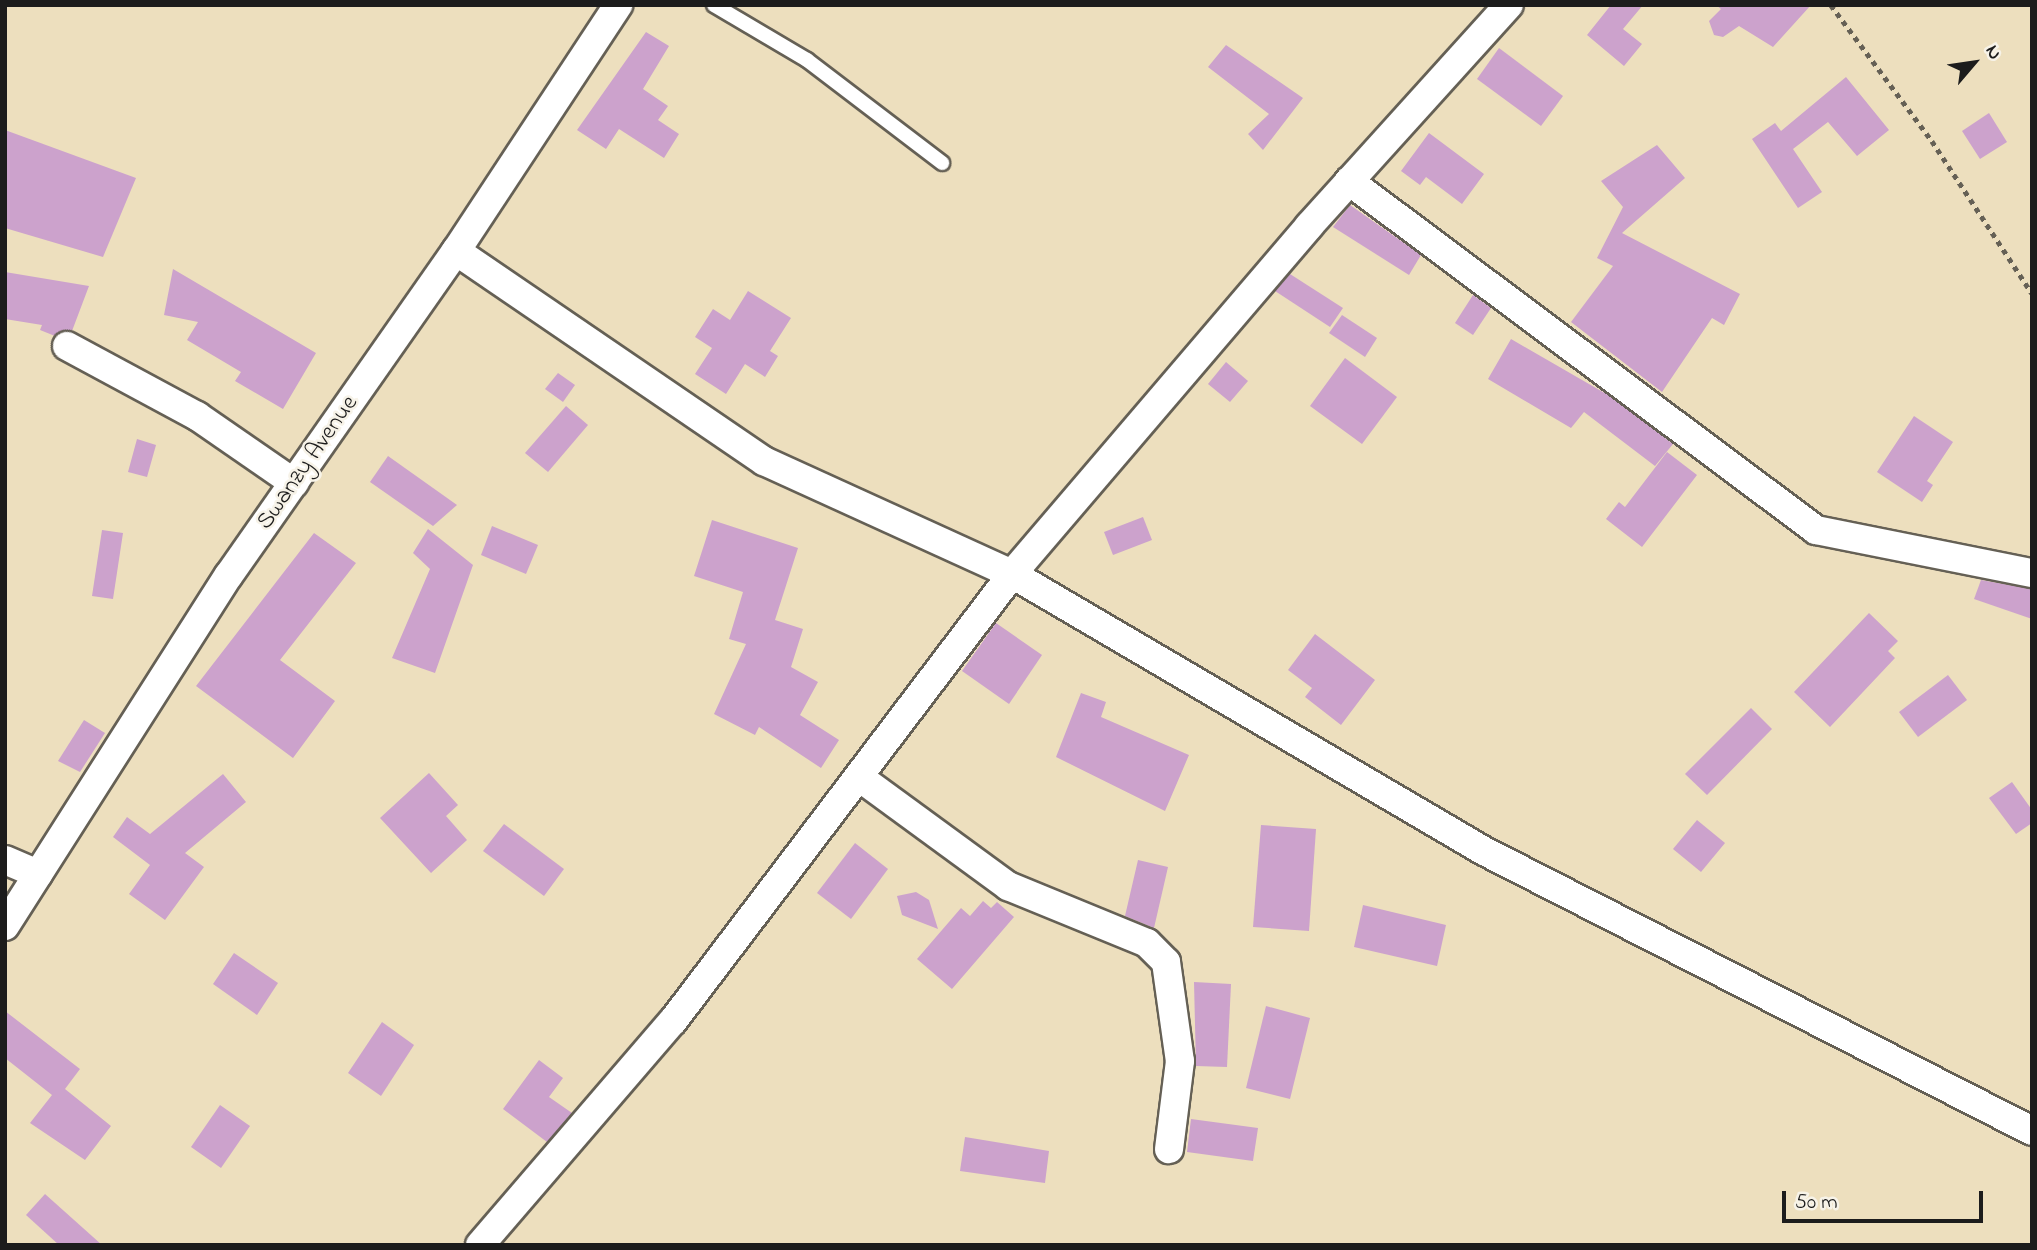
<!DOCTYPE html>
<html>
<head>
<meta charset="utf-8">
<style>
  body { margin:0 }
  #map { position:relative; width:2037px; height:1250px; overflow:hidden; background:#eddfbe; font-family:"Indie Flower",sans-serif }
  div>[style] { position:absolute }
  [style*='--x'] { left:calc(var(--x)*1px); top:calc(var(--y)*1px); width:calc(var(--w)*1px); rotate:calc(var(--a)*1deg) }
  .building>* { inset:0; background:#cca2cc }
  .path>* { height:4.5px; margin-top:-2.25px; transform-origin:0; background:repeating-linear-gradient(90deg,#656055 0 5px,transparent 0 10px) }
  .roads { filter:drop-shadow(2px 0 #656055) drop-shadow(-2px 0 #656055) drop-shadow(0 2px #656055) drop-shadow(0 -2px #656055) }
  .service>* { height:14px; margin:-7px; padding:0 7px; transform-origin:7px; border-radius:7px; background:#fff }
  .minor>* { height:28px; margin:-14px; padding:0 14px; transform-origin:14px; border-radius:14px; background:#fff }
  span { translate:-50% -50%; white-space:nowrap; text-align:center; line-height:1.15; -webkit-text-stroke:5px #f7f3e8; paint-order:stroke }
  .street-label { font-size:24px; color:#1c1c1c }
  .frame { position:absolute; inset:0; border:7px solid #1c1c1c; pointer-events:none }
  .north { position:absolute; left:1939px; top:28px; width:70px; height:70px; -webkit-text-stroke:5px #f7f3e8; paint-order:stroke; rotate:61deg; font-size:19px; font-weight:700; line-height:28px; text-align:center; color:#1c1c1c }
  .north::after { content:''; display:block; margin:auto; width:24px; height:32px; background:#1c1c1c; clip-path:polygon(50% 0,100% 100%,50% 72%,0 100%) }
  .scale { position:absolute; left:1782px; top:1191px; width:201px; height:32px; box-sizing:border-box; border:4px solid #1c1c1c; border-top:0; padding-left:9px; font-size:21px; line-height:24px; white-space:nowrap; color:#1c1c1c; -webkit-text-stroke:5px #f7f3e8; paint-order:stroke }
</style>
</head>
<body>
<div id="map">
  <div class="building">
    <div style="clip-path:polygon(1611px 5px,1643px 5px,1623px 29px,1642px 44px,1624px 66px,1587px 35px)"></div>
    <div style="clip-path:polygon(1716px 5px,1811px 5px,1773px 47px,1739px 26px,1723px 37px,1714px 35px,1709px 21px,1721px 9px)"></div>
    <div style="clip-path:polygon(646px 32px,669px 46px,643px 89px,668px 106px,658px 120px,679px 134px,664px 158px,619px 129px,606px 149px,577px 130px)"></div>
    <div style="clip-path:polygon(1226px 45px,1303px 98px,1263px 150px,1248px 134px,1269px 114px,1208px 67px)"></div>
    <div style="clip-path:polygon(1499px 48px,1563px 96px,1541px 126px,1477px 79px)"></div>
    <div style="clip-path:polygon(1846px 77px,1889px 130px,1857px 156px,1828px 122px,1793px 149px,1822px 192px,1798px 208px,1752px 139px,1775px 123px,1781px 131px)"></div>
    <div style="clip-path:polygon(1989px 113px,2007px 142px,1980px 159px,1962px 131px)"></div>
    <div style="clip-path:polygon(5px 130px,136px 178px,103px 257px,5px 228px)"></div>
    <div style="clip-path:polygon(1429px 133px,1484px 174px,1462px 204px,1426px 177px,1420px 185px,1401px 171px)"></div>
    <div style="clip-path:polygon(1657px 145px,1685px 178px,1622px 233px,1740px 294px,1724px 325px,1712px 318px,1662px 392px,1571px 322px,1613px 266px,1597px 258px,1623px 207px,1601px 181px)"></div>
    <div style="clip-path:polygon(1350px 205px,1421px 255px,1409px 275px,1333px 227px)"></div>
    <div style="clip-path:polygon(173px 269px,316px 353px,283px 409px,235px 381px,241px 372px,187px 340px,198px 322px,164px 315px)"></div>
    <div style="clip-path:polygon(5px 272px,89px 286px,72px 331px,55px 336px,40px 330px,42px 325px,5px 319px)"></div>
    <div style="clip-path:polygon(1290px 274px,1343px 308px,1330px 327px,1275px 291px)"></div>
    <div style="clip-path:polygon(748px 291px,791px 318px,770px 351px,778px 356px,765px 377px,745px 364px,726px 394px,695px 374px,712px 348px,695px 337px,713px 309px,730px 320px)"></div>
    <div style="clip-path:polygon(1473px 295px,1491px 308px,1473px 335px,1455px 323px)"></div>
    <div style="clip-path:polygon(1342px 315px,1377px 338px,1365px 357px,1329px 333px)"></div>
    <div style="clip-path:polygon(1511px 339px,1608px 395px,1673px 444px,1655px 466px,1584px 412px,1571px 428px,1488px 379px)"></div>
    <div style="clip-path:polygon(1345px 358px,1397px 397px,1362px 444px,1310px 406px)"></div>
    <div style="clip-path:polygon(1226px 362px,1248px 381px,1230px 402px,1208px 384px)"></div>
    <div style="clip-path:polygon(558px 373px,575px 385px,563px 402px,545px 389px)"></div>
    <div style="clip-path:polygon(566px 406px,588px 425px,548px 472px,525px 453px)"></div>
    <div style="clip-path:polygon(1914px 416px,1953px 442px,1927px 481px,1933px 485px,1922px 502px,1877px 472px)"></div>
    <div style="clip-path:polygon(137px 439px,156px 445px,147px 477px,128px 472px)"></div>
    <div style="clip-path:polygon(1667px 452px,1697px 475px,1642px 547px,1606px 519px,1619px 502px,1625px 507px)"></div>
    <div style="clip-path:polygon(388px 456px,457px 505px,433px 526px,370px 482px)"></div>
    <div style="clip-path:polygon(1143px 517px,1152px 540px,1113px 555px,1104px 532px)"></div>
    <div style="clip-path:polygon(712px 520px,798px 548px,775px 620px,803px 629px,791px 667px,818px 682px,800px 715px,839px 740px,821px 768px,759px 727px,755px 735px,714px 714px,746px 644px,729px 639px,743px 592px,694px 576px)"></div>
    <div style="clip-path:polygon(492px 526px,538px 545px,526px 574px,481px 555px)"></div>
    <div style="clip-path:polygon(428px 529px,473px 565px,435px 673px,392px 658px,430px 569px,413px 553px)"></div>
    <div style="clip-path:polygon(102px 530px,123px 533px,113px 599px,92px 596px)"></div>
    <div style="clip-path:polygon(314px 533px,356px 563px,280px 660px,335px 701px,293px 758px,196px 686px)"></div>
    <div style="clip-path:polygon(1981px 580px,2032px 589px,2032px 619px,1974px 599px)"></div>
    <div style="clip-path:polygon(1869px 613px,1898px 641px,1888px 651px,1895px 658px,1830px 727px,1794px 692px)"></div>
    <div style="clip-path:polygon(996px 623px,1042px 655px,1009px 704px,962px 671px)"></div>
    <div style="clip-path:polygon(1315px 634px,1375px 680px,1341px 725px,1305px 697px,1312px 688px,1288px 670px)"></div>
    <div style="clip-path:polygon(1948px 675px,1967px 700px,1918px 737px,1899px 712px)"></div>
    <div style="clip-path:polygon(1081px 693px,1106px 702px,1101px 717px,1189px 755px,1165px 811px,1056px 757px)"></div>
    <div style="clip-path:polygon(1751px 708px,1772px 729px,1707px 795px,1685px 774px)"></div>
    <div style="clip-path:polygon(84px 720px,105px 733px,80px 772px,58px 761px)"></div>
    <div style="clip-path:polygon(429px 773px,458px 805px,446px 816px,467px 840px,431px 873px,380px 818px)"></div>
    <div style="clip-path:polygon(223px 774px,246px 802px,185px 853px,204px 867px,165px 920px,129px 894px,150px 865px,113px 837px,127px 817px,150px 834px)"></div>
    <div style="clip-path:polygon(2012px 782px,2032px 810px,2032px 823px,2016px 834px,1989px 798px)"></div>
    <div style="clip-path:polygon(1697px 820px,1725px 843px,1701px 872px,1673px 849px)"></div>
    <div style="clip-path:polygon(504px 824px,564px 869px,544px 896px,483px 851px)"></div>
    <div style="clip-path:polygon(1261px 825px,1316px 829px,1309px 931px,1253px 927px)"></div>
    <div style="clip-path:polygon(855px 843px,888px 869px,851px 919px,817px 893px)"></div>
    <div style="clip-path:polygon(1138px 860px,1168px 867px,1154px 928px,1125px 916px)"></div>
    <div style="clip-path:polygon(916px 892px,929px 900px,938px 929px,902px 915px,897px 896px)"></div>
    <div style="clip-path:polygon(983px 901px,991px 908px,997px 902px,1014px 917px,952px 989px,917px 959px,961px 908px,970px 916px)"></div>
    <div style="clip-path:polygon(1363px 905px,1446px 925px,1437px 966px,1354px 947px)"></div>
    <div style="clip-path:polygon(234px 953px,278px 983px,257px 1015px,213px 984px)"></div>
    <div style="clip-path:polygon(1194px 982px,1231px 984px,1227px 1067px,1196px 1066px)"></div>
    <div style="clip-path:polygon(1266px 1006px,1310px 1018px,1290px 1099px,1246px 1088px)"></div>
    <div style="clip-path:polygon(5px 1011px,80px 1069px,65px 1089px,111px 1126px,85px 1160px,30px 1123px,52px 1095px,5px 1058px)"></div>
    <div style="clip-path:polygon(382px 1022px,414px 1045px,381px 1096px,348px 1073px)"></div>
    <div style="clip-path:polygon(539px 1060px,563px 1078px,549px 1097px,572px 1113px,547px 1142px,503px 1109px)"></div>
    <div style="clip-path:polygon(220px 1105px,250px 1126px,221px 1168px,191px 1147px)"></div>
    <div style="clip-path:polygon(1191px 1119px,1258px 1128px,1253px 1161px,1187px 1152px)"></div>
    <div style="clip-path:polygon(965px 1137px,1049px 1151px,1045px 1183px,960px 1171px)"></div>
    <div style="clip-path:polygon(45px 1194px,102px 1245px,59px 1245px,26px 1215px)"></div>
  </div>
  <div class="path">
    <div style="--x:1831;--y:5;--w:169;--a:53.4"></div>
    <div style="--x:1932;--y:141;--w:182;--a:56.7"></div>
  </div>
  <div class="roads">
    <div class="service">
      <div style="--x:714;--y:5;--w:108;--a:30.6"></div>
      <div style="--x:807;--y:60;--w:170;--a:37.3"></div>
    </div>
    <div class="minor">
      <div style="--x:1349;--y:181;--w:583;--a:36.77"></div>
      <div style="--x:1816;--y:530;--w:220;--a:11.3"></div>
      <div style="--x:456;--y:251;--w:373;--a:34.3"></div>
      <div style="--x:764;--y:461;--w:273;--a:24.5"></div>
      <div style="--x:1012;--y:574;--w:547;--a:30.41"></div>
      <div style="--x:1484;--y:851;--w:615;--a:27.06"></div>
      <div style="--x:67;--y:346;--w:148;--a:28.3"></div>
      <div style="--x:197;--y:416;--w:118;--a:34.6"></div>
      <div style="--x:859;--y:777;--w:185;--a:36.2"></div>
      <div style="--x:1008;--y:886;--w:150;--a:22.3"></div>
      <div style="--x:1147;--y:943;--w:27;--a:45"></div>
      <div style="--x:1166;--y:962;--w:100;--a:82"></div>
      <div style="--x:1180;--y:1061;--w:89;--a:97.1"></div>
      <div style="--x:5;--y:860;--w:36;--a:23"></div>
      <div style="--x:5;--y:926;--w:416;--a:-57.5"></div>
      <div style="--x:229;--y:575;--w:396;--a:-55"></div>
      <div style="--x:456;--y:251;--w:295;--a:-56.6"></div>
      <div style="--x:480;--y:1245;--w:296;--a:-49.3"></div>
      <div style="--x:673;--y:1021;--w:561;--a:-52.82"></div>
      <div style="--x:1012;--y:574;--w:458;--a:-49.5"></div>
      <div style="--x:1309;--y:226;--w:298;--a:-47.9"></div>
    </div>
  </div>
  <div class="street-label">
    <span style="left:308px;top:463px;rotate:-55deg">Swanzy Avenue</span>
  </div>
  <div class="frame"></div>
  <div class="north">N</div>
  <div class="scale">50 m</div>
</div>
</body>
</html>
